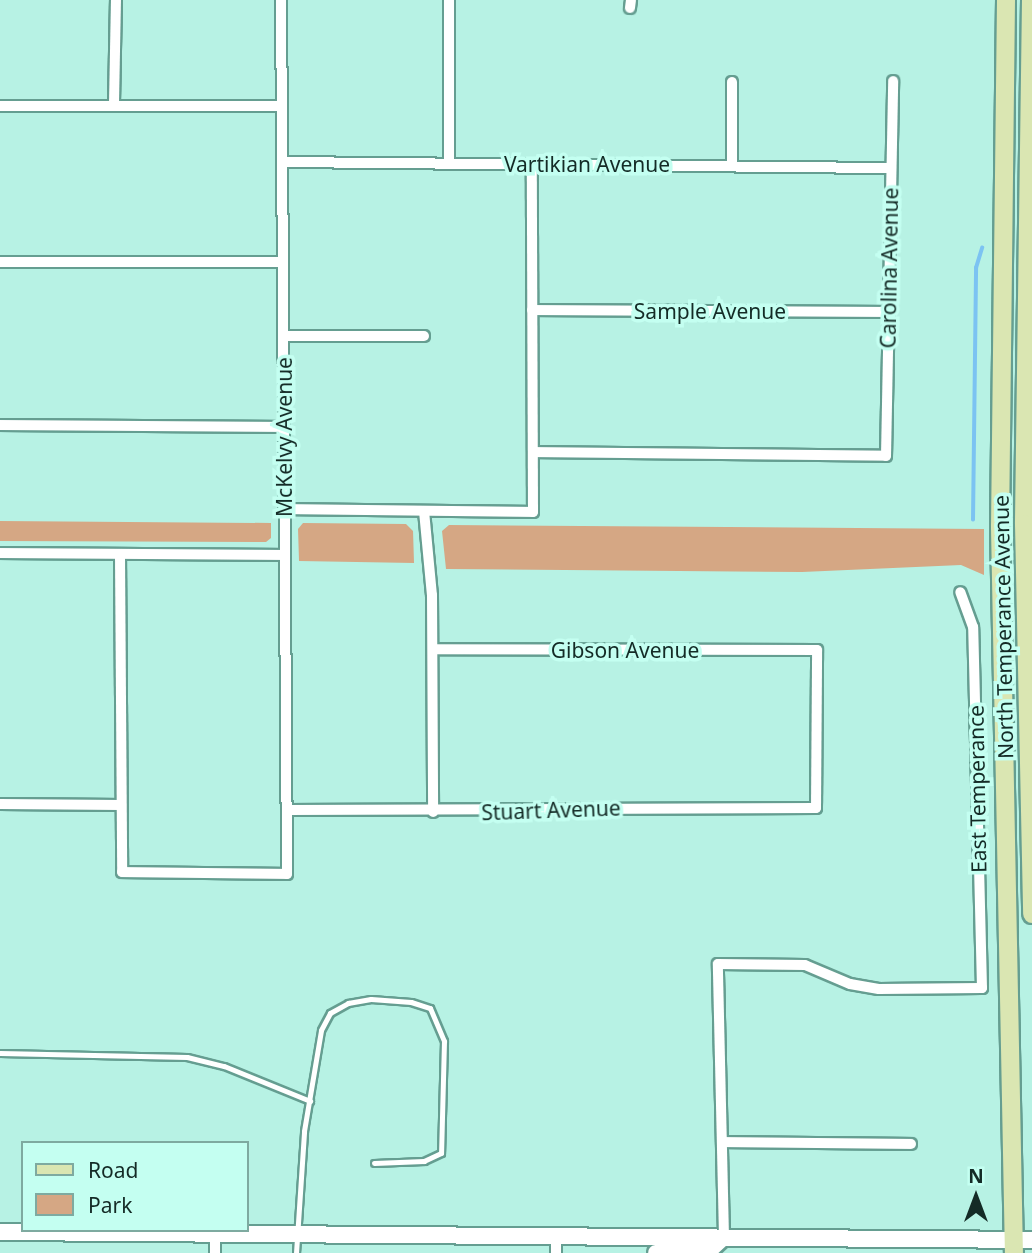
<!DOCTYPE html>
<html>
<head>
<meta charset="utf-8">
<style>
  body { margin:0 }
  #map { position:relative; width:1032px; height:1253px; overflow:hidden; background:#b7f2e4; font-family:"Noto Sans",sans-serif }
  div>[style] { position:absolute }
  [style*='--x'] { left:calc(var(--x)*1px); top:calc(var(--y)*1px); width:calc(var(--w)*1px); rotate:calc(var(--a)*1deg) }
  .green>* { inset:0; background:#d5a784 }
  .stream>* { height:3.5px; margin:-1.75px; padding:0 1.75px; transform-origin:1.75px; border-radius:1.75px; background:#7cc3f2 }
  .roads { filter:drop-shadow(2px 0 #659e91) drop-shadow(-2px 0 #659e91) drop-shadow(0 2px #659e91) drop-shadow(0 -2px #659e91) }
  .service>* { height:5px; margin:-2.5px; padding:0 2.5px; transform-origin:2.5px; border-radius:2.5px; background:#fff }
  .minor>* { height:10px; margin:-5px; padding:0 5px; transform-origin:5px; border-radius:5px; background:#fff }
  .secondary>* { height:16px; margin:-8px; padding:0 8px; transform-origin:8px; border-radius:8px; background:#fff }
  .primary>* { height:18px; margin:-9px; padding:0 9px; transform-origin:9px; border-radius:9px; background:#dae6b2 }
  span { translate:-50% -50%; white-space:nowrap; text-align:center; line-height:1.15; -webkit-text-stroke:7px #c4fff1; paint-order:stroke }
  .street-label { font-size:21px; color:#142b26 }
  .legend { position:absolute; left:21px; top:1141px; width:228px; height:91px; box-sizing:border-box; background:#c4fff1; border:2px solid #7eaaa0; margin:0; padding:9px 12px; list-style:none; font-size:21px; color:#142b26 }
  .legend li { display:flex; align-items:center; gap:14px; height:35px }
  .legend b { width:35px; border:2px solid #7eaaa0 }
  .north { position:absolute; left:941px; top:1162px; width:70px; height:70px; -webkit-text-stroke:5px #c4fff1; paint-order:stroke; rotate:0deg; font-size:19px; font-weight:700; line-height:28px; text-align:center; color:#142b26 }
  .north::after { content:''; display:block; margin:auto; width:24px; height:32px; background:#142b26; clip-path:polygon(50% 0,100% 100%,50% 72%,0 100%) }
</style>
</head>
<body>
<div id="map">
  <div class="green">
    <div style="clip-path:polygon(0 521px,271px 523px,271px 538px,266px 542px,0 541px)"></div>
    <div style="clip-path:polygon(303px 523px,406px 524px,413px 531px,414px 563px,299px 561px,298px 529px)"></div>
    <div style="clip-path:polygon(449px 525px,984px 529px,984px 575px,961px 565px,802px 572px,446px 569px,442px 531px)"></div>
  </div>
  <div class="stream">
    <div style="--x:973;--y:520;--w:252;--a:-89.3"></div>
    <div style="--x:976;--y:268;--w:21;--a:-73"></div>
  </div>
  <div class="roads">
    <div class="service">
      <div style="--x:0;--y:1053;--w:187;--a:1.2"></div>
      <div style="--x:187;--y:1057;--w:38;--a:14"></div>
      <div style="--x:224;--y:1066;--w:93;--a:22.1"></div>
      <div style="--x:296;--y:1253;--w:122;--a:-86.2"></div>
      <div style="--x:304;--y:1131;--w:102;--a:-80.4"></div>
      <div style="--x:321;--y:1030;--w:19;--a:-62"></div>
      <div style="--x:330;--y:1013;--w:21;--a:-29"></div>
      <div style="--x:348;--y:1003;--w:23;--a:-10"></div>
      <div style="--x:371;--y:999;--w:40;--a:4.3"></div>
      <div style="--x:411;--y:1002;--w:20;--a:18"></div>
      <div style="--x:430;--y:1008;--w:36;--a:67"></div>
      <div style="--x:444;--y:1041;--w:112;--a:91.5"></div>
      <div style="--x:441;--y:1153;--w:19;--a:155"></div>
      <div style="--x:424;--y:1161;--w:50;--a:177.7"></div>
    </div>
    <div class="minor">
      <div style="--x:449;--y:0;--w:163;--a:90"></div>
      <div style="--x:630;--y:8;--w:8;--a:-83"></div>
      <div style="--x:114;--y:103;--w:103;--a:-88.9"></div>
      <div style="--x:0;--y:106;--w:282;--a:0"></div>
      <div style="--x:283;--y:162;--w:608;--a:0.57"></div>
      <div style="--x:732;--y:165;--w:83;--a:-90"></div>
      <div style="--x:0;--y:262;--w:283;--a:0"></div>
      <div style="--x:532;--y:310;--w:356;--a:0.3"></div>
      <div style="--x:283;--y:336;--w:141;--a:0"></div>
      <div style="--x:0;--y:425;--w:284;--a:0.4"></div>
      <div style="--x:533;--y:452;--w:353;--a:0.6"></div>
      <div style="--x:886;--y:456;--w:375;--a:-88.9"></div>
      <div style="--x:284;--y:509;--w:249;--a:0.7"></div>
      <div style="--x:533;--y:512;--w:348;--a:-90.2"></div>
      <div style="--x:424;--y:511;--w:84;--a:84.6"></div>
      <div style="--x:432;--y:595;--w:217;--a:89.7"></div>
      <div style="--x:0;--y:553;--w:284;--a:0.4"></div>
      <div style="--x:120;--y:556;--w:316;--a:89.6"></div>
      <div style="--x:122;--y:872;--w:165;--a:0.7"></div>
      <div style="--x:287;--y:874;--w:874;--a:-90.39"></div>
      <div style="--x:0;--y:804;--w:121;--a:0.5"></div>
      <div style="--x:287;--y:810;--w:529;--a:-0.22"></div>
      <div style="--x:816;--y:808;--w:158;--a:-89.6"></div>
      <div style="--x:817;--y:650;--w:384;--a:-179.9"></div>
      <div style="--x:722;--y:1142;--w:189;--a:0.6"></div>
      <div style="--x:556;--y:1236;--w:17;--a:90"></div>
      <div style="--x:724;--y:1237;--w:273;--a:-91.3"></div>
      <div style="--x:718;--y:964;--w:87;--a:0.7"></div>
      <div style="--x:805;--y:965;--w:49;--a:22.9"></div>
      <div style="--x:850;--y:984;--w:29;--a:10"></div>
      <div style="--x:879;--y:989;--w:103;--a:-0.6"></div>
      <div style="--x:982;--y:988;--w:361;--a:-91.4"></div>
      <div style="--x:973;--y:627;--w:37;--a:-110"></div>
      <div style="--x:215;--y:1253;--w:19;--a:-90"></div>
    </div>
    <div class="secondary">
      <div style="--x:0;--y:1232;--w:1032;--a:0.44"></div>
      <div style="--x:656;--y:1253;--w:56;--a:-5.1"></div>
      <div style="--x:712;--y:1248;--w:16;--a:-43"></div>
    </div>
    <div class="primary">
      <div style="--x:1006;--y:0;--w:527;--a:90.65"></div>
      <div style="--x:1000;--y:527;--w:726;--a:88.9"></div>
      <div style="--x:1031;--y:0;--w:524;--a:90.77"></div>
      <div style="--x:1024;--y:524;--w:390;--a:88.8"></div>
    </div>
  </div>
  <div class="street-label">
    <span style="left:587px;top:164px">Vartikian Avenue</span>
    <span style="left:889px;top:268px;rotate:-89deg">Carolina Avenue</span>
    <span style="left:710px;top:311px">Sample Avenue</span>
    <span style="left:284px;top:437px;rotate:-90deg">McKelvy Avenue</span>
    <span style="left:1003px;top:627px;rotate:-91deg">North Temperance Avenue</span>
    <span style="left:625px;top:650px">Gibson Avenue</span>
    <span style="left:977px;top:789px;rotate:-91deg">East Temperance</span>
    <span style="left:551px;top:810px;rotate:-2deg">Stuart Avenue</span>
  </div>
  <ul class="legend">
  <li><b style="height:9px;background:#dae6b2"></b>Road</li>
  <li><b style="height:19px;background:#d5a784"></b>Park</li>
  </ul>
  <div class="north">N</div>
</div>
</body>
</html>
